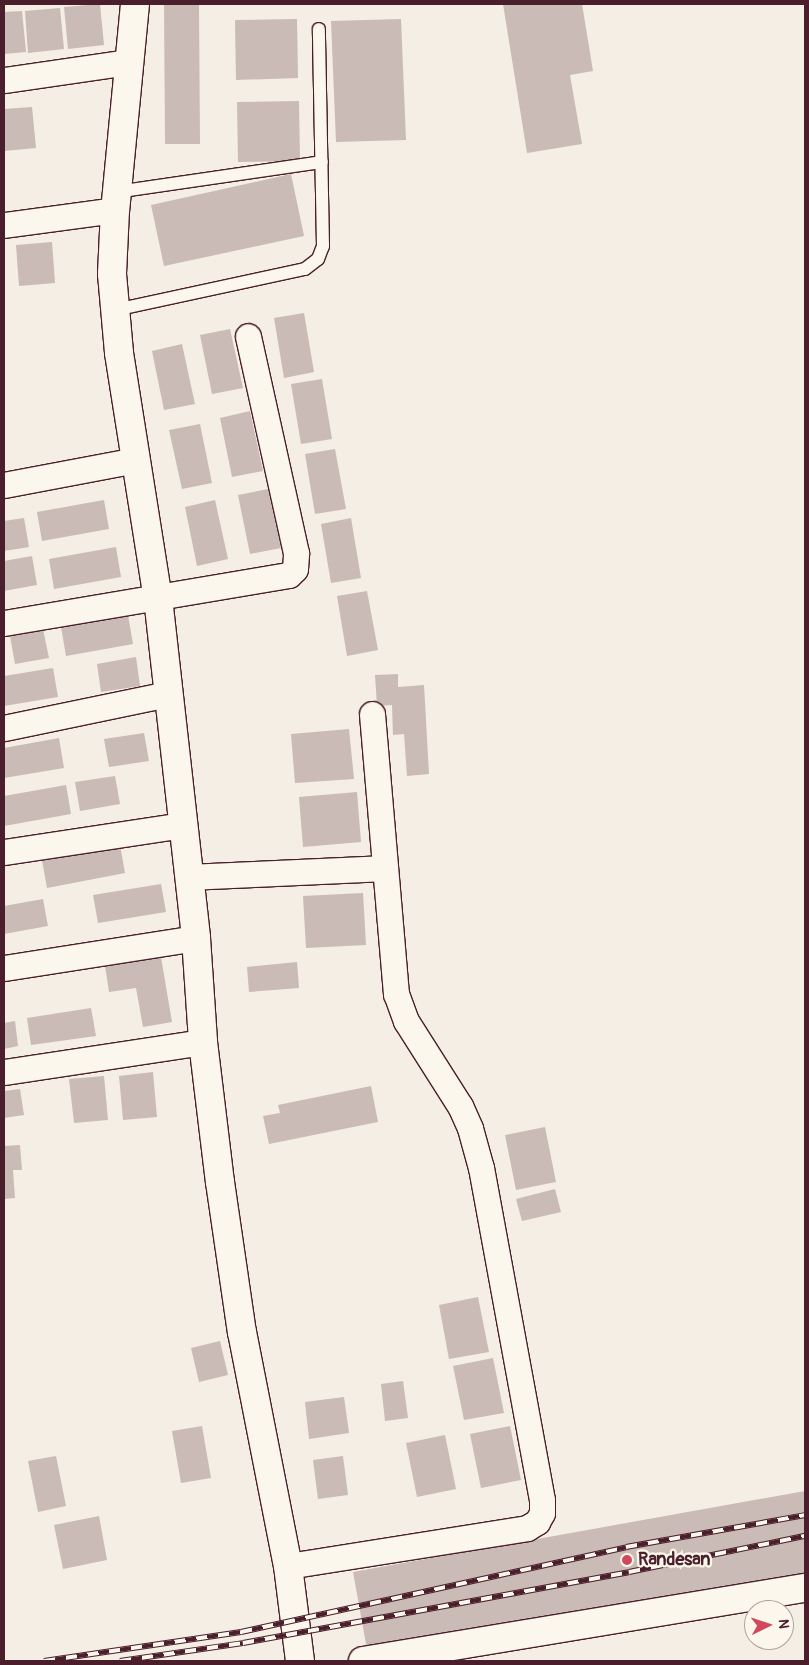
<!DOCTYPE html>
<html>
<head>
<meta charset="utf-8">
<style>
  body { margin:0 }
  #map { position:relative; width:809px; height:1665px; overflow:hidden; background:#f4eee4; font-family:Pangolin,sans-serif }
  div>[style] { position:absolute }
  [style*='--x'] { left:calc(var(--x)*1px); top:calc(var(--y)*1px); width:calc(var(--w)*1px); rotate:calc(var(--a)*1deg) }
  .building>* { inset:0; background:#cabbb6 }
  .roads { filter:drop-shadow(1px 0 #4a1f2b) drop-shadow(-1px 0 #4a1f2b) drop-shadow(0 1px #4a1f2b) drop-shadow(0 -1px #4a1f2b) }
  .lane>* { height:12px; margin:-6px; padding:0 6px; transform-origin:6px; border-radius:6px; background:#fbf7ec }
  .street>* { height:25px; margin:-12.5px; padding:0 12.5px; transform-origin:12.5px; border-radius:12.5px; background:#fbf7ec }
  .secondary>* { height:28px; margin:-14px; padding:0 14px; transform-origin:14px; border-radius:14px; background:#fbf7ec }
  .rail>* { height:5.5px; margin-top:-2.75px; transform-origin:0; background:repeating-linear-gradient(90deg,#fbf7ec 0 11px,#4a1f2b 0 22px); box-sizing:border-box; border-block:1px solid #4a1f2b }
  .dots>* { width:14px; height:14px; translate:-50% -50%; box-sizing:border-box; border:2px solid #fbf7ec; border-radius:50% }
  span { translate:-50% -50%; white-space:nowrap; text-align:center; line-height:1.15; -webkit-text-stroke:4.5px #fbf7ec; paint-order:stroke }
  .poi-label { font-size:18px; color:#4a1f2b; font-weight:700 }
  .left { translate:0 -50%; text-align:left }
  .frame { position:absolute; inset:0; border:5px solid #4a1f2b; pointer-events:none }
  .north { position:absolute; left:744px; top:1600px; width:50px; height:50px; box-sizing:border-box; background:#fbf7ec; border:1px solid #b4a19f; border-radius:50%; rotate:86deg; font-size:14px; font-weight:700; line-height:20px; text-align:center; color:#4a1f2b }
  .north::after { content:''; display:block; margin:auto; width:18px; height:22px; background:#d1495b; clip-path:polygon(50% 0,100% 100%,50% 72%,0 100%) }
</style>
</head>
<body>
<div id="map">
  <div class="building">
    <div style="clip-path:polygon(100px 4px,104px 45px,68px 49px,64px 7px)"></div>
    <div style="clip-path:polygon(164px 4px,199px 4px,200px 144px,165px 144px)"></div>
    <div style="clip-path:polygon(503px 4px,582px 4px,593px 71px,570px 75px,582px 144px,527px 153px)"></div>
    <div style="clip-path:polygon(60px 8px,64px 49px,28px 53px,25px 11px)"></div>
    <div style="clip-path:polygon(22px 11px,26px 52px,4px 54px,4px 12px)"></div>
    <div style="clip-path:polygon(297px 19px,298px 78px,236px 80px,235px 20px)"></div>
    <div style="clip-path:polygon(401px 19px,406px 140px,336px 142px,331px 21px)"></div>
    <div style="clip-path:polygon(299px 101px,300px 161px,238px 162px,237px 102px)"></div>
    <div style="clip-path:polygon(32px 107px,36px 148px,4px 151px,4px 109px)"></div>
    <div style="clip-path:polygon(291px 174px,304px 236px,164px 266px,151px 205px)"></div>
    <div style="clip-path:polygon(52px 242px,55px 283px,19px 286px,16px 245px)"></div>
    <div style="clip-path:polygon(304px 313px,314px 372px,284px 378px,274px 318px)"></div>
    <div style="clip-path:polygon(230px 329px,243px 388px,212px 394px,200px 335px)"></div>
    <div style="clip-path:polygon(182px 344px,195px 404px,164px 410px,152px 351px)"></div>
    <div style="clip-path:polygon(322px 379px,332px 439px,301px 444px,291px 384px)"></div>
    <div style="clip-path:polygon(250px 411px,263px 471px,232px 477px,220px 418px)"></div>
    <div style="clip-path:polygon(200px 424px,212px 483px,182px 489px,169px 430px)"></div>
    <div style="clip-path:polygon(335px 449px,346px 509px,315px 514px,305px 454px)"></div>
    <div style="clip-path:polygon(268px 489px,281px 548px,250px 554px,238px 495px)"></div>
    <div style="clip-path:polygon(104px 500px,109px 529px,42px 541px,37px 512px)"></div>
    <div style="clip-path:polygon(215px 500px,228px 559px,197px 566px,185px 507px)"></div>
    <div style="clip-path:polygon(24px 518px,29px 547px,4px 551px,4px 521px)"></div>
    <div style="clip-path:polygon(351px 518px,361px 578px,331px 583px,321px 524px)"></div>
    <div style="clip-path:polygon(116px 547px,121px 577px,54px 589px,49px 559px)"></div>
    <div style="clip-path:polygon(32px 556px,37px 585px,4px 591px,4px 561px)"></div>
    <div style="clip-path:polygon(367px 591px,378px 650px,347px 656px,337px 596px)"></div>
    <div style="clip-path:polygon(128px 615px,133px 644px,66px 656px,61px 627px)"></div>
    <div style="clip-path:polygon(43px 629px,49px 658px,15px 664px,10px 636px)"></div>
    <div style="clip-path:polygon(136px 657px,140px 686px,101px 692px,97px 664px)"></div>
    <div style="clip-path:polygon(53px 668px,58px 697px,4px 706px,4px 676px)"></div>
    <div style="clip-path:polygon(398px 674px,398px 687px,424px 685px,429px 774px,407px 776px,404px 734px,393px 735px,392px 705px,377px 706px,375px 675px)"></div>
    <div style="clip-path:polygon(349px 729px,354px 779px,295px 783px,291px 734px)"></div>
    <div style="clip-path:polygon(144px 733px,149px 761px,109px 767px,104px 739px)"></div>
    <div style="clip-path:polygon(59px 738px,64px 768px,4px 778px,4px 748px)"></div>
    <div style="clip-path:polygon(115px 776px,120px 804px,80px 811px,75px 782px)"></div>
    <div style="clip-path:polygon(66px 785px,71px 814px,4px 826px,4px 796px)"></div>
    <div style="clip-path:polygon(357px 792px,361px 842px,303px 847px,299px 797px)"></div>
    <div style="clip-path:polygon(120px 845px,125px 873px,47px 888px,42px 860px)"></div>
    <div style="clip-path:polygon(161px 884px,166px 912px,98px 923px,93px 895px)"></div>
    <div style="clip-path:polygon(363px 893px,366px 945px,306px 948px,303px 896px)"></div>
    <div style="clip-path:polygon(43px 899px,48px 926px,4px 934px,4px 906px)"></div>
    <div style="clip-path:polygon(161px 957px,172px 1022px,143px 1027px,136px 988px,109px 992px,105px 966px)"></div>
    <div style="clip-path:polygon(297px 962px,299px 988px,249px 992px,247px 967px)"></div>
    <div style="clip-path:polygon(91px 1008px,96px 1036px,31px 1045px,27px 1018px)"></div>
    <div style="clip-path:polygon(15px 1021px,18px 1046px,4px 1049px,4px 1023px)"></div>
    <div style="clip-path:polygon(153px 1072px,157px 1117px,123px 1120px,119px 1076px)"></div>
    <div style="clip-path:polygon(104px 1076px,108px 1120px,74px 1123px,69px 1079px)"></div>
    <div style="clip-path:polygon(371px 1086px,378px 1122px,269px 1144px,263px 1116px,280px 1113px,278px 1105px)"></div>
    <div style="clip-path:polygon(20px 1089px,24px 1115px,4px 1118px,4px 1091px)"></div>
    <div style="clip-path:polygon(545px 1127px,556px 1182px,516px 1190px,505px 1135px)"></div>
    <div style="clip-path:polygon(20px 1145px,22px 1170px,13px 1170px,15px 1198px,4px 1199px,4px 1146px)"></div>
    <div style="clip-path:polygon(555px 1189px,561px 1212px,522px 1221px,516px 1199px)"></div>
    <div style="clip-path:polygon(478px 1297px,489px 1352px,449px 1359px,439px 1305px)"></div>
    <div style="clip-path:polygon(220px 1341px,228px 1375px,199px 1382px,191px 1348px)"></div>
    <div style="clip-path:polygon(493px 1358px,504px 1413px,464px 1420px,453px 1366px)"></div>
    <div style="clip-path:polygon(403px 1381px,408px 1418px,385px 1421px,381px 1384px)"></div>
    <div style="clip-path:polygon(344px 1397px,349px 1433px,309px 1439px,305px 1402px)"></div>
    <div style="clip-path:polygon(202px 1426px,211px 1478px,181px 1483px,172px 1431px)"></div>
    <div style="clip-path:polygon(510px 1426px,521px 1480px,481px 1488px,470px 1434px)"></div>
    <div style="clip-path:polygon(445px 1435px,456px 1489px,417px 1497px,406px 1443px)"></div>
    <div style="clip-path:polygon(56px 1456px,66px 1506px,38px 1512px,28px 1461px)"></div>
    <div style="clip-path:polygon(343px 1456px,348px 1495px,318px 1499px,313px 1460px)"></div>
    <div style="clip-path:polygon(805px 1491px,805px 1577px,368px 1655px,353px 1572px)"></div>
    <div style="clip-path:polygon(99px 1516px,107px 1560px,63px 1569px,54px 1525px)"></div>
  </div>
  <div class="roads">
    <div class="lane">
      <div style="--x:116;--y:192;--w:208;--a:-8.3"></div>
      <div style="--x:115;--y:310;--w:194;--a:-12.2"></div>
      <div style="--x:305;--y:269;--w:16;--a:-38"></div>
      <div style="--x:318;--y:259;--w:14;--a:-69"></div>
      <div style="--x:323;--y:246;--w:217;--a:-91.1"></div>
    </div>
    <div class="street">
      <div style="--x:4;--y:80;--w:126;--a:-8.2"></div>
      <div style="--x:4;--y:225;--w:112;--a:-7.7"></div>
      <div style="--x:4;--y:485;--w:134;--a:-10.7"></div>
      <div style="--x:4;--y:623;--w:289;--a:-9.6"></div>
      <div style="--x:289;--y:575;--w:8;--a:-45"></div>
      <div style="--x:295;--y:569;--w:16;--a:-86"></div>
      <div style="--x:296;--y:553;--w:222;--a:-102.5"></div>
      <div style="--x:4;--y:728;--w:167;--a:-11.7"></div>
      <div style="--x:4;--y:852;--w:181;--a:-8.6"></div>
      <div style="--x:189;--y:877;--w:196;--a:-2.6"></div>
      <div style="--x:4;--y:968;--w:194;--a:-8.9"></div>
      <div style="--x:4;--y:1072;--w:201;--a:-8.6"></div>
      <div style="--x:288;--y:1566;--w:242;--a:-9"></div>
      <div style="--x:527;--y:1528;--w:12;--a:-31"></div>
      <div style="--x:537;--y:1522;--w:10;--a:-61"></div>
      <div style="--x:542;--y:1513;--w:13;--a:-90"></div>
      <div style="--x:542;--y:1500;--w:338;--a:-100.4"></div>
      <div style="--x:481;--y:1168;--w:41;--a:-105.4"></div>
      <div style="--x:470;--y:1128;--w:24;--a:-114"></div>
      <div style="--x:460;--y:1106;--w:101;--a:-122.4"></div>
      <div style="--x:406;--y:1021;--w:29;--a:-110"></div>
      <div style="--x:396;--y:994;--w:281;--a:-94.9"></div>
    </div>
    <div class="secondary">
      <div style="--x:135;--y:4;--w:207;--a:95.5"></div>
      <div style="--x:115;--y:210;--w:64;--a:92.7"></div>
      <div style="--x:112;--y:274;--w:79;--a:84.9"></div>
      <div style="--x:119;--y:353;--w:248;--a:81"></div>
      <div style="--x:158;--y:598;--w:342;--a:83.6"></div>
      <div style="--x:196;--y:938;--w:104;--a:86.1"></div>
      <div style="--x:203;--y:1042;--w:141;--a:83.1"></div>
      <div style="--x:220;--y:1182;--w:152;--a:81.7"></div>
      <div style="--x:242;--y:1332;--w:238;--a:78.9"></div>
      <div style="--x:288;--y:1566;--w:96;--a:82.8"></div>
      <div style="--x:363;--y:1661;--w:448;--a:-9.4"></div>
    </div>
  </div>
  <div class="rail">
    <div style="--x:44;--y:1661;--w:199;--a:-8.4"></div>
    <div style="--x:241;--y:1632;--w:394;--a:-12.4"></div>
    <div style="--x:626;--y:1547;--w:182;--a:-10.1"></div>
    <div style="--x:120;--y:1661;--w:124;--a:-8.3"></div>
    <div style="--x:243;--y:1643;--w:392;--a:-10.4"></div>
    <div style="--x:629;--y:1572;--w:180;--a:-11.6"></div>
  </div>
  <div class="dots">
    <div style="left:627px;top:1560px;background:#d1495b"></div>
  </div>
  <div class="poi-label">
    <span class="left" style="left:638px;top:1560px">Randesan</span>
  </div>
  <div class="frame"></div>
  <div class="north">N</div>
</div>
</body>
</html>
